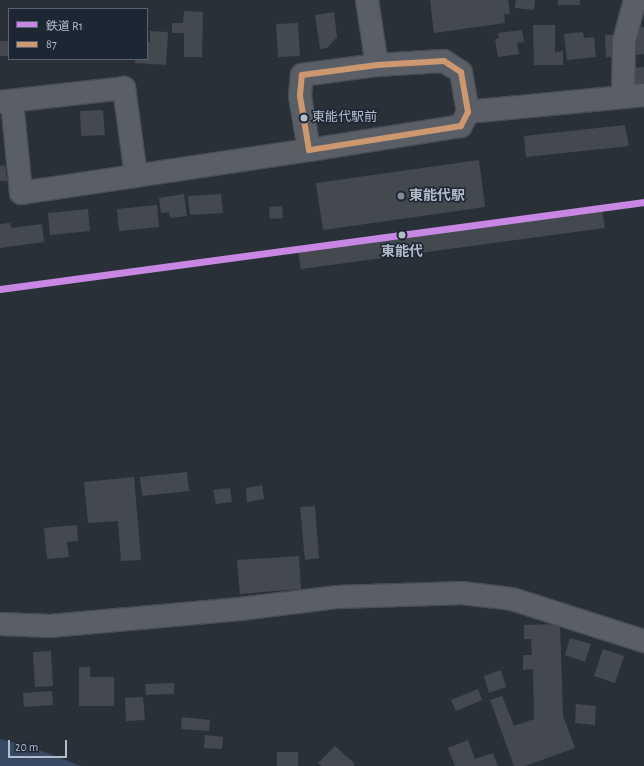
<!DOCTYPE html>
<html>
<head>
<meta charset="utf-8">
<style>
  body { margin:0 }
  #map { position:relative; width:644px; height:766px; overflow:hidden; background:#2a3038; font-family:"Alegreya Sans","Noto Sans JP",sans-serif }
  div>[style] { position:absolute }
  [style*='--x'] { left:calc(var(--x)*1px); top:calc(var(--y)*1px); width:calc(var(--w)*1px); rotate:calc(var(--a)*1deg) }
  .water>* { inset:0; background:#384963 }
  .building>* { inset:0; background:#444950 }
  .roads { filter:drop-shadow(1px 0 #484c53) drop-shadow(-1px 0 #484c53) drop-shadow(0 1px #484c53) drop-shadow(0 -1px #484c53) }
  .minor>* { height:22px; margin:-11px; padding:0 11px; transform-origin:11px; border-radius:11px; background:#5a5e66 }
  .bus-1>* { height:6px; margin:-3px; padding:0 3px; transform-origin:3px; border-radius:3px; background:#cd976f }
  .rail-1>* { height:7px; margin:-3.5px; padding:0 3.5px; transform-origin:3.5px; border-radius:3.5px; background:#c787e3 }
  .dots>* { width:11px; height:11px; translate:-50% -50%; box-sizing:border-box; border:2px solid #1d2633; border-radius:50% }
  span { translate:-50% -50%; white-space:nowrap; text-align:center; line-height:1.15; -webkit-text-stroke:3px #1d2633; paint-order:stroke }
  .bus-label { font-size:13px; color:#b4bcc9 }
  .left { translate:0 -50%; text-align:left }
  .poi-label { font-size:14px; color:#b4bcc9; font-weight:700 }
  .stop-label { font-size:14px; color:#b4bcc9; font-weight:700 }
  .legend { position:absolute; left:8px; top:8px; width:140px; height:52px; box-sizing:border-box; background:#1d2633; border:1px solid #59626f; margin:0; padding:5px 7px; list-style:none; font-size:12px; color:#b4bcc9 }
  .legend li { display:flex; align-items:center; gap:8px; height:20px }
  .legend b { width:20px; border:1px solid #59626f }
  .scale { position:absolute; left:8px; top:740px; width:59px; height:18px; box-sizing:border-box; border:2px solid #b4bcc9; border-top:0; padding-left:5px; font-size:12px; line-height:14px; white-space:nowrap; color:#b4bcc9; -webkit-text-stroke:3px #1d2633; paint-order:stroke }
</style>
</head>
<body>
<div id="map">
  <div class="water">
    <div style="clip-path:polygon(0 739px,34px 748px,81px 766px,0 766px)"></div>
  </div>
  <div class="building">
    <div style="clip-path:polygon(430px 0,508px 0,510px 14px,504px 14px,505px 23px,434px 33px)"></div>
    <div style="clip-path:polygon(516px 0,535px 0,534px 10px,515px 8px)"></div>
    <div style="clip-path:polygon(558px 0,580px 0,580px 5px,558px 5px)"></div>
    <div style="clip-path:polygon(184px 11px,203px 12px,202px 57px,184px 57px,184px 33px,172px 33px,172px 23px,183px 23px)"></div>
    <div style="clip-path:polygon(334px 12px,337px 37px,327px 48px,320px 49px,315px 15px)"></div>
    <div style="clip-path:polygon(298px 23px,300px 56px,278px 57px,276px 24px)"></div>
    <div style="clip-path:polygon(533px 25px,555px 25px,555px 52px,563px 51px,563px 65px,534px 65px)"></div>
    <div style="clip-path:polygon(644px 27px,644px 54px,636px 55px,634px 28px)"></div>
    <div style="clip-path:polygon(522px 30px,524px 42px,517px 43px,519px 54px,498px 57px,495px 39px,499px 38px,498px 33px)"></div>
    <div style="clip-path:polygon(150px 31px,168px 32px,166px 65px,135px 63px,135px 59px,147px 59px,147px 42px,150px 42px)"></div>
    <div style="clip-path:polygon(583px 32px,584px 38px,594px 37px,596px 57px,567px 60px,564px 34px)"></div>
    <div style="clip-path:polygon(621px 34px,622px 56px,606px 57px,605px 35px)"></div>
    <div style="clip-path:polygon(0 41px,9px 41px,9px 56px,0 56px)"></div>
    <div style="clip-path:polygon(644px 67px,644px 89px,629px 89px,628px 68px)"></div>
    <div style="clip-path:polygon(103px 110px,105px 135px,81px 136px,80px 111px)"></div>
    <div style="clip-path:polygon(625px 125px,629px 146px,526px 157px,524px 136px)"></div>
    <div style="clip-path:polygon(479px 160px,485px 207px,323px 230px,316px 183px)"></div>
    <div style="clip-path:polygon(5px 165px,7px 181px,0 181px,0 166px)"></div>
    <div style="clip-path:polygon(184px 194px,187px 216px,170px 218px,169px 212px,161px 213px,159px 198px)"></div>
    <div style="clip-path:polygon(221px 194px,223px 213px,190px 215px,188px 196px)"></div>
    <div style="clip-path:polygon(157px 205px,159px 227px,119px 231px,117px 209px)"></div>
    <div style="clip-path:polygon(282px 206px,283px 218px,270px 219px,269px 207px)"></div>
    <div style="clip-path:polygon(88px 209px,90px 231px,50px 235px,48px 213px)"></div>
    <div style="clip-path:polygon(602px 211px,605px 228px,301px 269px,298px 251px)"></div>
    <div style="clip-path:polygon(10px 223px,11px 228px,42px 224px,44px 242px,0 248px,0 224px)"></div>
    <div style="clip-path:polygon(187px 472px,189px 491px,142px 496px,140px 477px)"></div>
    <div style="clip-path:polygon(134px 477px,141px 560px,121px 561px,118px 521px,88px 523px,84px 482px)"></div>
    <div style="clip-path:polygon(262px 485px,264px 499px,247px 502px,246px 488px)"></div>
    <div style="clip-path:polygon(230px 488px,232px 502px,216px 504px,213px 490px)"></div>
    <div style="clip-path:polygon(315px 506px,319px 558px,305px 560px,300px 507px)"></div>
    <div style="clip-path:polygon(77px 525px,78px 541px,67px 542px,69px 557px,47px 559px,44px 528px)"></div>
    <div style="clip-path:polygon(299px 556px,301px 589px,240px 594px,237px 560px)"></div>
    <div style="clip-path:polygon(560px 624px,563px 716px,575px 748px,525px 766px,514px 766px,490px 700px,502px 696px,514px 726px,534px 719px,533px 669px,523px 670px,523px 655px,532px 655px,531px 639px,524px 639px,524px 625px)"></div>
    <div style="clip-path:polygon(570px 638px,591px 644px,585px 662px,565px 655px)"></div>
    <div style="clip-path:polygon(603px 649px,624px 656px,615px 683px,594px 676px)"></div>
    <div style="clip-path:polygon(51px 651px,53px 686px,35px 687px,33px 652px)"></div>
    <div style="clip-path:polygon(79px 667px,90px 667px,90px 677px,114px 677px,114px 706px,79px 706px)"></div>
    <div style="clip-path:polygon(501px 670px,506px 687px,489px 693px,484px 676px)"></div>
    <div style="clip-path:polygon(174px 683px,174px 694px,146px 695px,145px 684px)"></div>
    <div style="clip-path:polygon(478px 689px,482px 700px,456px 711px,451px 700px)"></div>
    <div style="clip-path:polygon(52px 691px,53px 705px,24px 707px,23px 693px)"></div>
    <div style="clip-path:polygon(143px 697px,145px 720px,126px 721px,125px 698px)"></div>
    <div style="clip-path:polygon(576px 704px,596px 706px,595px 725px,575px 723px)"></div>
    <div style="clip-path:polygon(182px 717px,210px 720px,209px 731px,181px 729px)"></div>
    <div style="clip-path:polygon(205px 735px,223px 737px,222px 749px,204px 748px)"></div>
    <div style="clip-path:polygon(468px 740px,475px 759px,493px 753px,498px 766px,455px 766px,448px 748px)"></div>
    <div style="clip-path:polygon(335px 746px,355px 764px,353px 766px,322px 766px,318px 763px)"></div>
    <div style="clip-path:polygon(277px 752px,298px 752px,298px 766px,277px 766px)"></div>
  </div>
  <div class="roads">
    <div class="minor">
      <div style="--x:367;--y:0;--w:66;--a:81.3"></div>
      <div style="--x:444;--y:61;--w:20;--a:33"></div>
      <div style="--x:461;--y:72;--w:41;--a:80.1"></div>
      <div style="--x:468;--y:112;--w:16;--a:117"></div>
      <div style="--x:461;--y:126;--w:154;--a:171"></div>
      <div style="--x:309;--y:150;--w:55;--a:-99.5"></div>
      <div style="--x:300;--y:96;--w:21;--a:-85"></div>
      <div style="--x:302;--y:75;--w:76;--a:-7.6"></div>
      <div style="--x:377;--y:65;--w:67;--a:-3.4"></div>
      <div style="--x:623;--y:96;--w:55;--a:-89"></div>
      <div style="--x:624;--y:41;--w:42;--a:-75"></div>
      <div style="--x:12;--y:101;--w:92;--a:84.4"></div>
      <div style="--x:21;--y:193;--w:291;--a:-8.5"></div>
      <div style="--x:0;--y:102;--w:125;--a:-6.4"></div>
      <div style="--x:124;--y:88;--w:89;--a:82.2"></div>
      <div style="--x:468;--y:112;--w:177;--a:-5.5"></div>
      <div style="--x:0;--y:624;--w:50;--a:2.3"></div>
      <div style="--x:50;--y:626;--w:191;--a:-5.1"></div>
      <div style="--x:240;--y:609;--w:99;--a:-7"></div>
      <div style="--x:338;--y:597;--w:124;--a:-1.8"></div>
      <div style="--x:462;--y:593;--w:50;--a:6.8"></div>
      <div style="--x:512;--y:599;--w:139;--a:17.7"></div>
    </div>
  </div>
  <div class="bus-1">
    <div style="--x:444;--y:61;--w:20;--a:33"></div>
    <div style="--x:461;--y:72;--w:41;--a:80.1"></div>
    <div style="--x:468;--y:112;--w:16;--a:117"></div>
    <div style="--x:461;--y:126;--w:154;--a:171"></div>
    <div style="--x:309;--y:150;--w:55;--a:-99.5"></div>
    <div style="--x:300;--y:96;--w:21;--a:-85"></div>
    <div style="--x:302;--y:75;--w:76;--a:-7.6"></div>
    <div style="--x:377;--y:65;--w:67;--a:-3.4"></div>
  </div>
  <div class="rail-1">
    <div style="--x:0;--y:289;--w:650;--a:-7.69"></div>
  </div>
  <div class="dots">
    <div style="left:304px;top:118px;background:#b4bcc9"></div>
    <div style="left:401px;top:196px;background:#848b96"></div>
    <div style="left:402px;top:235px;background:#b4bcc9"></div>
  </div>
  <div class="bus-label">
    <span class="left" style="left:312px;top:118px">東能代駅前</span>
  </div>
  <div class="poi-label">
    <span class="left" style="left:409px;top:196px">東能代駅</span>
  </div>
  <div class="stop-label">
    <span style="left:402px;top:252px">東能代</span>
  </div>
  <ul class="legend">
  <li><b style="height:5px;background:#c787e3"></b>鉄道 R1</li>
  <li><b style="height:5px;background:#cd976f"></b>87</li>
  </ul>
  <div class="scale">20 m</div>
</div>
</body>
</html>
